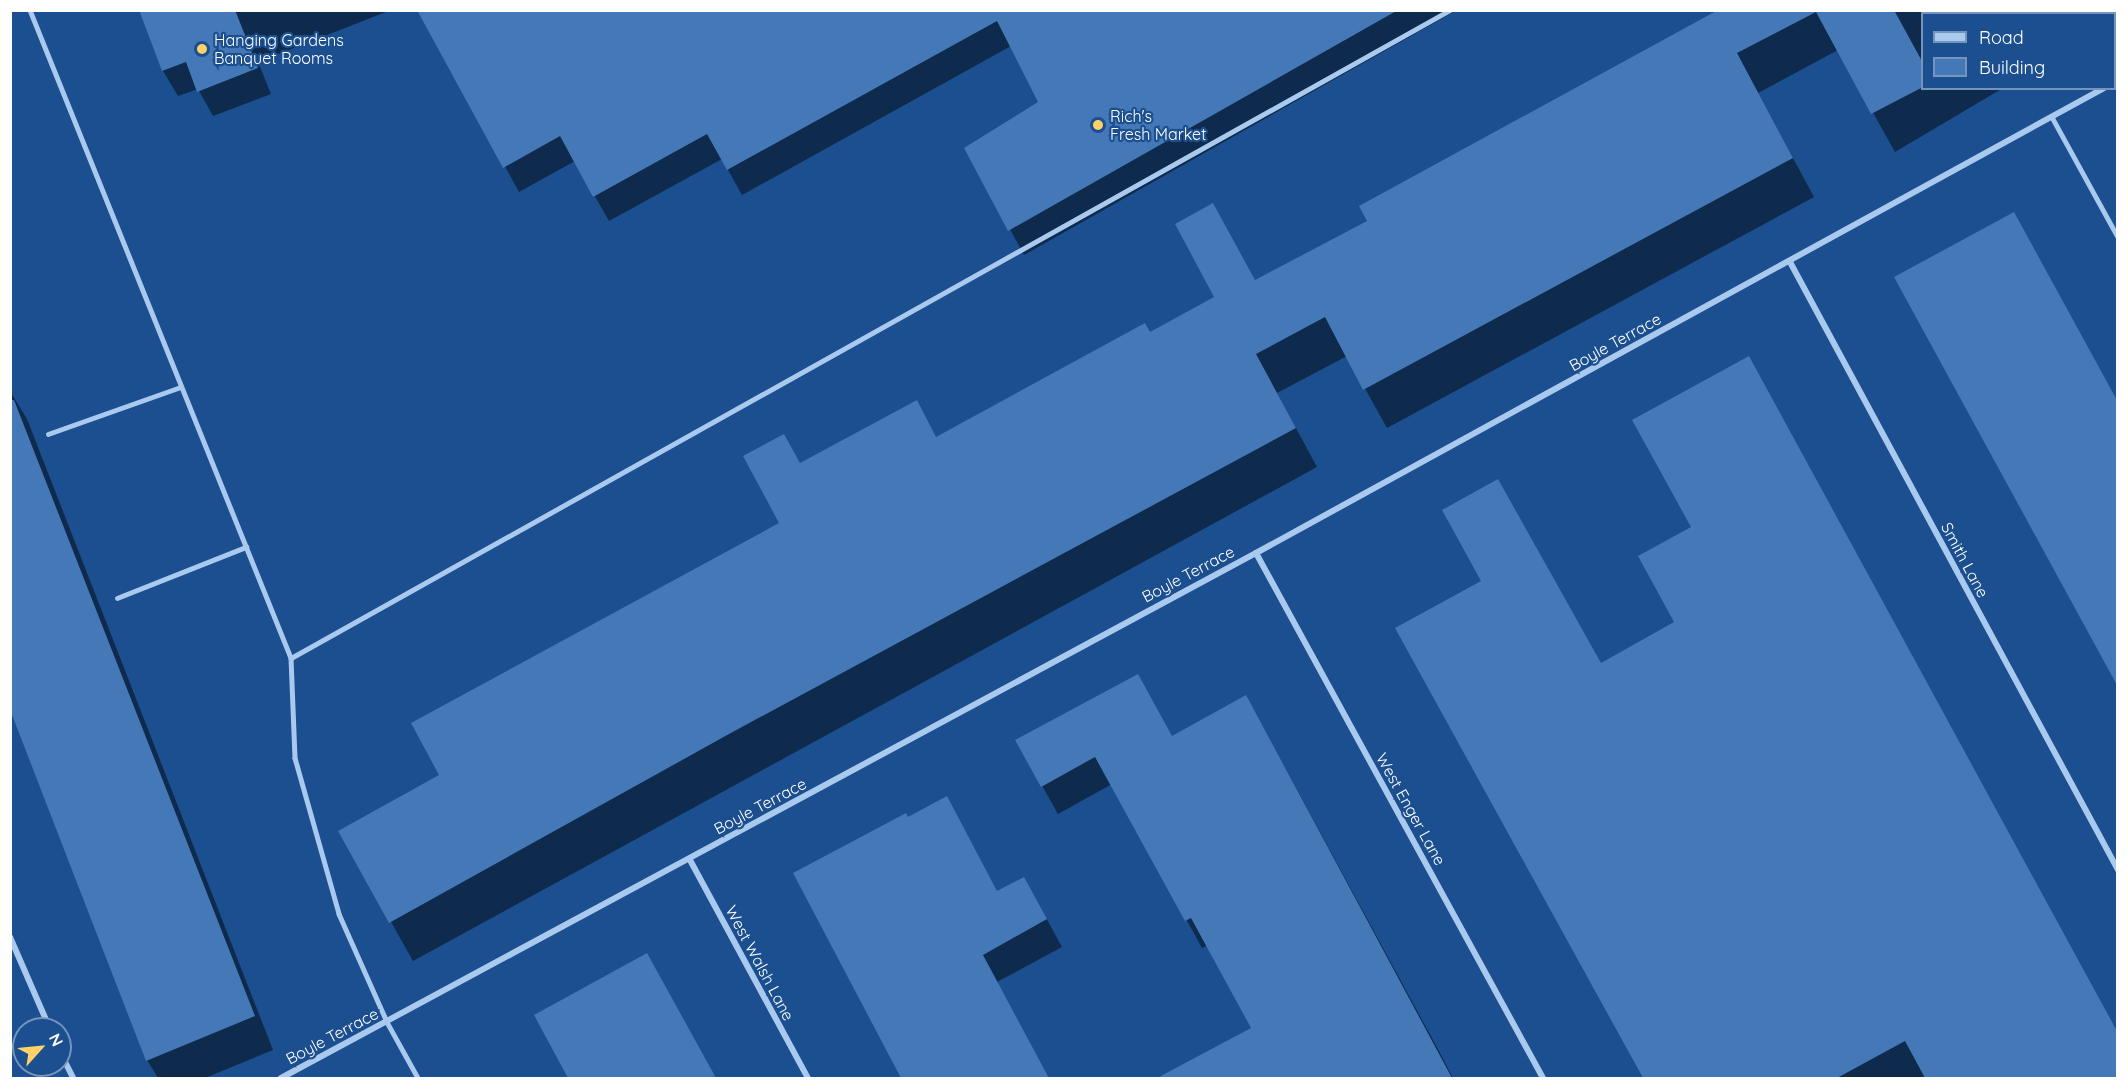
<!DOCTYPE html>
<html>
<head>
<meta charset="utf-8">
<style>
  body { margin:0 }
  #map { position:relative; width:2128px; height:1089px; overflow:hidden; background:#1b4f8f; font-family:Quicksand,sans-serif }
  div>[style] { position:absolute }
  [style*='--x'] { left:calc(var(--x)*1px); top:calc(var(--y)*1px); width:calc(var(--w)*1px); rotate:calc(var(--a)*1deg) }
  .shadow>* { inset:0; background:#0007 }
  .building>* { inset:0; background:#4478b7 }
  .service>* { height:4.5px; margin:-2.25px; padding:0 2.25px; transform-origin:2.25px; border-radius:2.25px; background:#a9c9ee }
  .minor>* { height:6px; margin:-3px; padding:0 3px; transform-origin:3px; border-radius:3px; background:#a9c9ee }
  .dots>* { width:16px; height:16px; translate:-50% -50%; box-sizing:border-box; border:3px solid #1b4f8f; border-radius:50% }
  span { translate:-50% -50%; white-space:nowrap; text-align:center; line-height:1.15; -webkit-text-stroke:4.5px #1b4f8f; paint-order:stroke }
  .poi-label { font-size:16px; color:#fff }
  .left { translate:0 -50%; text-align:left }
  .street-label { font-size:16px; color:#fff }
  .frame { position:absolute; inset:0; border:12px solid #fff; pointer-events:none }
  .legend { position:absolute; left:1921px; top:12px; width:195px; height:78px; box-sizing:border-box; background:#1b4f8f; border:2px solid #7695bc; margin:0; padding:8px 10px; list-style:none; font-size:18px; color:#fff }
  .legend li { display:flex; align-items:center; gap:12px; height:30px }
  .legend b { width:30px; border:2px solid #7695bc }
  .north { position:absolute; left:12px; top:1017px; width:60px; height:60px; box-sizing:border-box; background:#1b4f8f; border:2px solid #7695bc; border-radius:50%; rotate:63deg; font-size:16px; font-weight:700; line-height:24px; text-align:center; color:#fff }
  .north::after { content:''; display:block; margin:auto; width:21px; height:27px; background:#ffd166; clip-path:polygon(50% 0,100% 100%,50% 72%,0 100%) }
</style>
</head>
<body>
<div id="map">
  <div class="shadow">
    <div style="clip-path:polygon(140px 10px,391px 10px,258px 62px,271px 94px,213px 116px,198px 89px,178px 96px,163px 71px)"></div>
    <div style="clip-path:polygon(419px 10px,1457px 10px,1024px 255px,966px 148px,1040px 103px,1011px 46px,742px 195px,722px 159px,609px 221px,575px 161px,519px 192px)"></div>
    <div style="clip-path:polygon(1722px 10px,2118px 10px,2118px 28px,2114px 29px,2114px 14px,1922px 14px,1922px 88px,2003px 88px,1895px 152px,1838px 50px,1758px 93px,1814px 197px,1387px 428px,1347px 356px,1277px 393px,1317px 467px,413px 961px,340px 831px,441px 776px,781px 523px,800px 464px,937px 438px,1256px 282px,1369px 221px)"></div>
    <div style="clip-path:polygon(10px 391px,27px 419px,273px 1050px,205px 1078px,158px 1078px,147px 1060px,10px 710px)"></div>
    <div style="clip-path:polygon(1600px 664px,2118px 1034px,2118px 1078px,1643px 1078px,1483px 779px)"></div>
    <div style="clip-path:polygon(1262px 725px,1440px 1053px,1453px 1078px,1188px 1078px,1182px 1067px,1253px 1029px,1208px 945px,1202px 948px,1112px 784px,1058px 814px,1017px 741px,1172px 737px)"></div>
    <div style="clip-path:polygon(908px 819px,997px 893px,1039px 905px,1062px 947px,997px 982px,1049px 1078px,905px 1078px,795px 874px)"></div>
    <div style="clip-path:polygon(661px 980px,714px 1078px,570px 1078px,536px 1016px)"></div>
  </div>
  <div class="building">
    <div style="clip-path:polygon(139px 10px,235px 10px,258px 68px,197px 92px,186px 62px,162px 71px)"></div>
    <div style="clip-path:polygon(417px 10px,1398px 10px,1008px 231px,964px 148px,1038px 102px,997px 21px,727px 170px,707px 134px,593px 197px,560px 136px,503px 168px)"></div>
    <div style="clip-path:polygon(1718px 10px,1894px 10px,1923px 63px,1923px 87px,1871px 114px,1816px 12px,1737px 53px,1793px 158px,1363px 390px,1325px 317px,1256px 354px,1296px 428px,729px 734px,389px 923px,338px 831px,439px 775px,411px 723px,779px 523px,743px 456px,784px 434px,800px 463px,917px 400px,936px 437px,1145px 323px,1150px 332px,1214px 297px,1175px 224px,1213px 203px,1255px 280px,1367px 221px,1359px 206px)"></div>
    <div style="clip-path:polygon(2014px 212px,2118px 402px,2118px 687px,1894px 277px)"></div>
    <div style="clip-path:polygon(1749px 356px,2118px 1033px,2118px 1078px,1925px 1078px,1905px 1041px,1837px 1078px,1643px 1078px,1395px 628px,1481px 581px,1442px 510px,1498px 479px,1601px 663px,1674px 622px,1638px 556px,1691px 527px,1632px 420px)"></div>
    <div style="clip-path:polygon(10px 400px,14px 400px,255px 1016px,146px 1061px,10px 710px)"></div>
    <div style="clip-path:polygon(1138px 674px,1172px 736px,1246px 695px,1452px 1078px,1157px 1078px,1251px 1028px,1191px 918px,1185px 921px,1095px 757px,1041px 787px,1015px 740px)"></div>
    <div style="clip-path:polygon(947px 796px,997px 891px,1024px 877px,1047px 919px,983px 955px,1049px 1078px,901px 1078px,793px 873px,906px 813px,908px 817px)"></div>
    <div style="clip-path:polygon(647px 953px,716px 1078px,568px 1078px,534px 1015px)"></div>
  </div>
  <div class="service">
    <div style="--x:30;--y:10;--w:699;--a:68.06"></div>
    <div style="--x:291;--y:658;--w:100;--a:87.7"></div>
    <div style="--x:295;--y:758;--w:162;--a:74.2"></div>
    <div style="--x:339;--y:914;--w:118;--a:66"></div>
    <div style="--x:387;--y:1022;--w:64;--a:61"></div>
    <div style="--x:2052;--y:117;--w:137;--a:61.2"></div>
    <div style="--x:48;--y:434;--w:141;--a:-19.5"></div>
    <div style="--x:117;--y:598;--w:139;--a:-21.6"></div>
    <div style="--x:291;--y:658;--w:1328;--a:-29.21"></div>
  </div>
  <div class="minor">
    <div style="--x:2114;--y:83;--w:4;--a:-27"></div>
    <div style="--x:1790;--y:262;--w:691;--a:61.65"></div>
    <div style="--x:1256;--y:553;--w:598;--a:61.34"></div>
    <div style="--x:690;--y:860;--w:248;--a:61.6"></div>
    <div style="--x:10;--y:937;--w:100;--a:66.5"></div>
    <div style="--x:60;--y:1052;--w:29;--a:63"></div>
    <div style="--x:281;--y:1078;--w:1107;--a:-28.3"></div>
    <div style="--x:1256;--y:553;--w:967;--a:-28.74"></div>
  </div>
  <div class="dots">
    <div style="left:202px;top:49px;background:#ffd166"></div>
    <div style="left:1098px;top:125px;background:#ffd166"></div>
  </div>
  <div class="poi-label">
    <span class="left" style="left:214px;top:49px">Hanging Gardens<br>Banquet Rooms</span>
    <span class="left" style="left:1110px;top:125px">Rich's<br>Fresh Market</span>
  </div>
  <div class="street-label">
    <span style="left:1615px;top:342px;rotate:-29deg">Boyle Terrace</span>
    <span style="left:1965px;top:560px;rotate:62deg">Smith Lane</span>
    <span style="left:1188px;top:574px;rotate:-28deg">Boyle Terrace</span>
    <span style="left:760px;top:806px;rotate:-28deg">Boyle Terrace</span>
    <span style="left:1411px;top:809px;rotate:61deg">West Enger Lane</span>
    <span style="left:760px;top:963px;rotate:62deg">West Walsh Lane</span>
    <span style="left:332px;top:1036px;rotate:-28deg">Boyle Terrace</span>
  </div>
  <div class="frame"></div>
  <ul class="legend">
  <li><b style="height:8px;background:#a9c9ee"></b>Road</li>
  <li><b style="height:16px;background:#4478b7"></b>Building</li>
  </ul>
  <div class="north">N</div>
</div>
</body>
</html>
